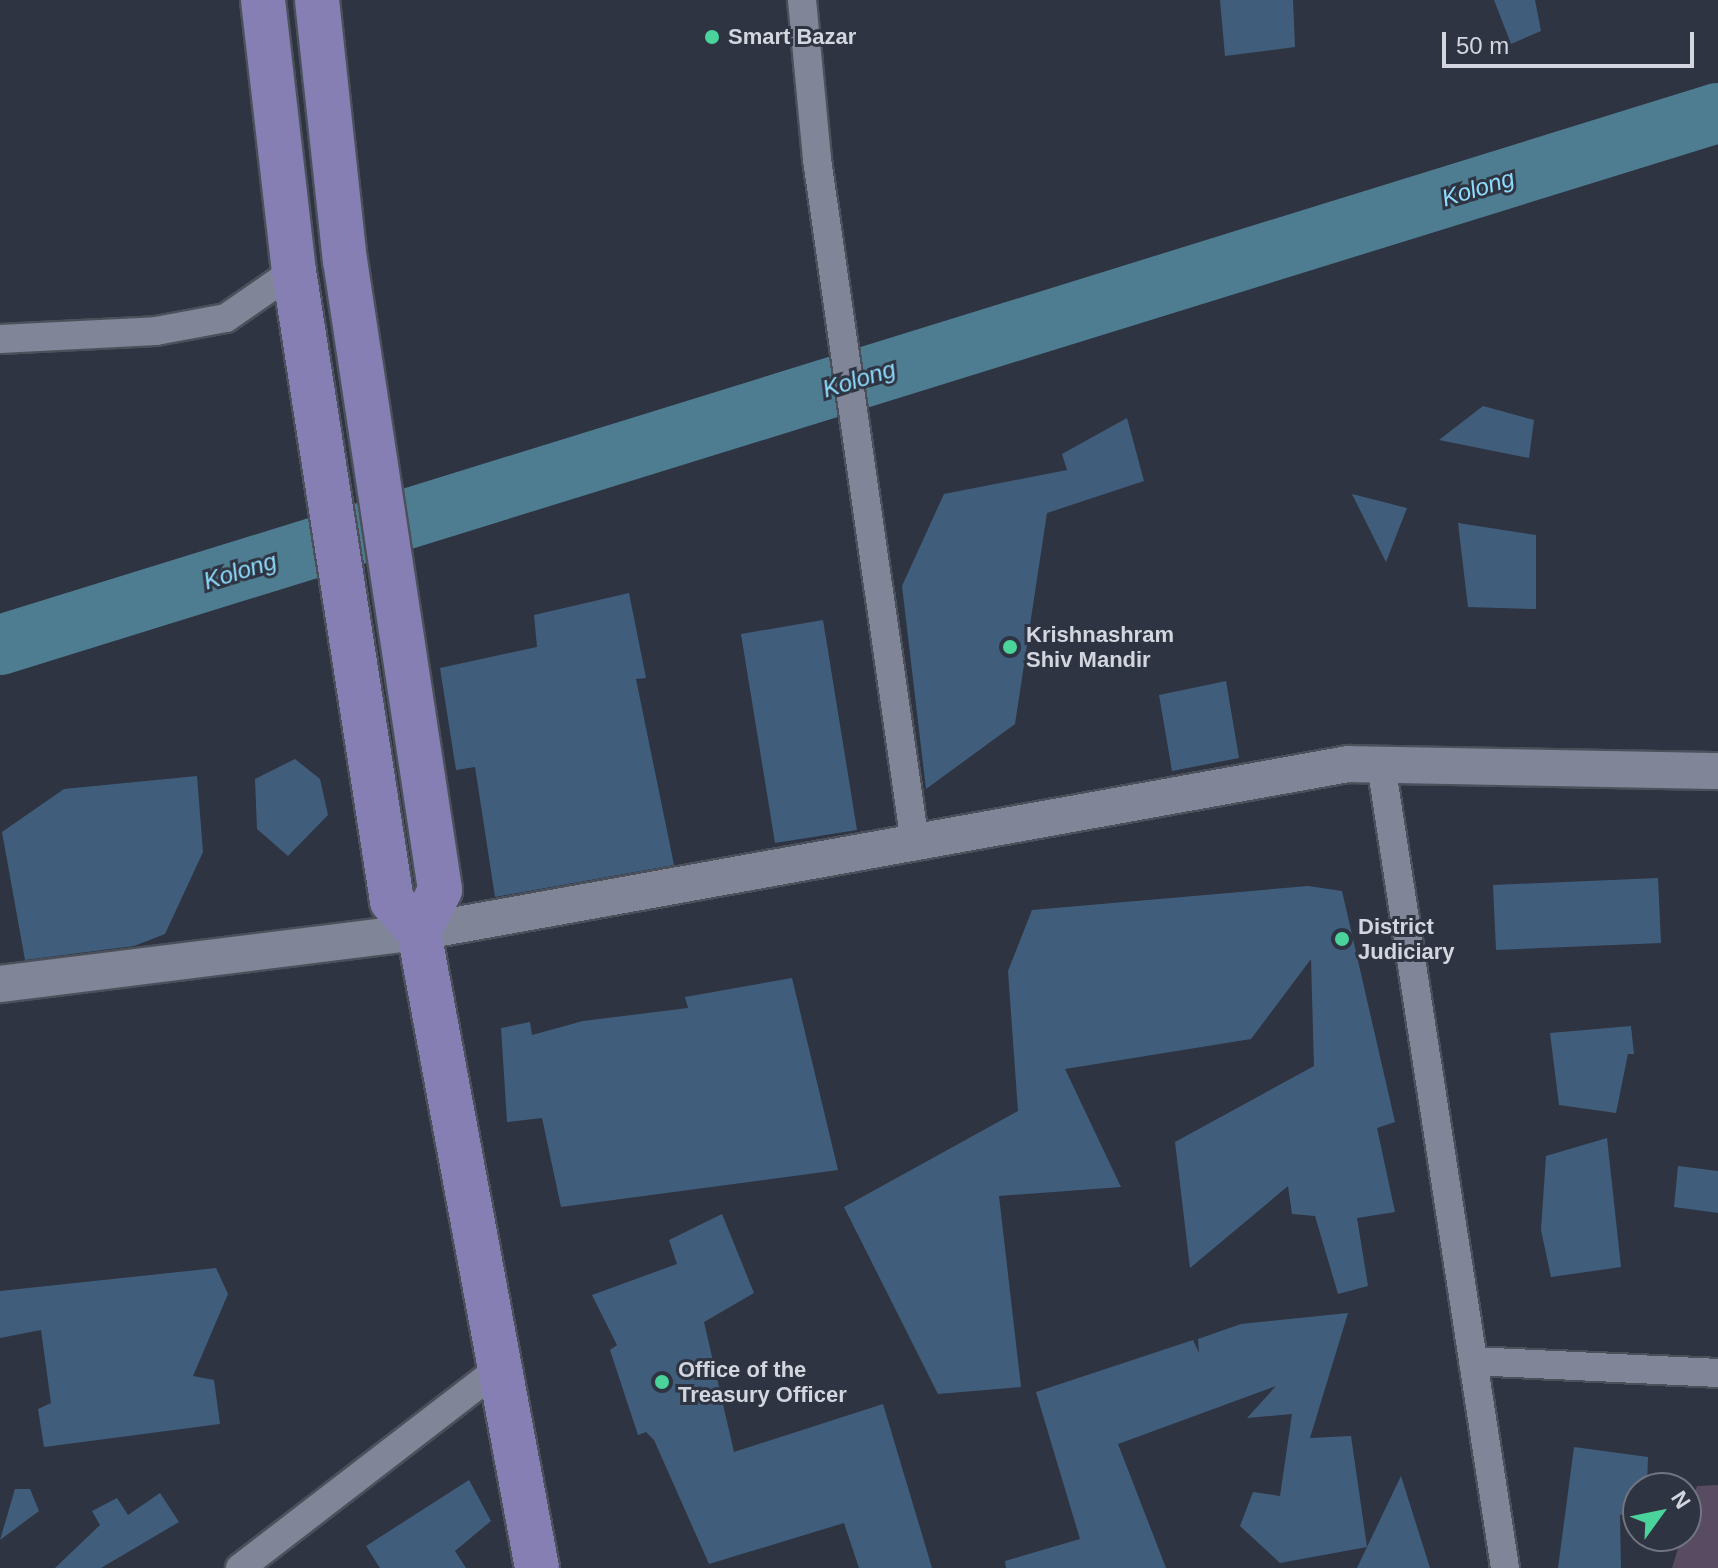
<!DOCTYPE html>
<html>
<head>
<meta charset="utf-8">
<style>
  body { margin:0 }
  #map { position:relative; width:1718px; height:1568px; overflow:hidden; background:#2f3442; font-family:Helvetica,sans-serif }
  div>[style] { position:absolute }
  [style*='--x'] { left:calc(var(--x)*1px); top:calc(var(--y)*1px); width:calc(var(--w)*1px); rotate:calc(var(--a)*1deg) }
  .green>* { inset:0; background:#594b61 }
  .river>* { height:60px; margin:-30px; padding:0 30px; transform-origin:30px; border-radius:30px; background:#4e7c90 }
  .building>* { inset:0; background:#405e7b }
  .roads { filter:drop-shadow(2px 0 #4c505b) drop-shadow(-2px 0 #4c505b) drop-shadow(0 2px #4c505b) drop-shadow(0 -2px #4c505b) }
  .minor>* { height:28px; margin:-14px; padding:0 14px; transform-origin:14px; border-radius:14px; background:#808697 }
  .tertiary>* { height:36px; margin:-18px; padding:0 18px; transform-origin:18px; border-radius:18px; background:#808697 }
  .primary>* { height:44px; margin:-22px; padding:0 22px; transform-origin:22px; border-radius:22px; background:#857fb3 }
  .dots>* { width:22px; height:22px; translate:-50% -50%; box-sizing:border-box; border:4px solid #2f3442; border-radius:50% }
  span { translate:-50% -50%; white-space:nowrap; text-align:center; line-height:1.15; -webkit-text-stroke:6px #2f3442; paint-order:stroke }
  .poi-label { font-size:22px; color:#d3d6df; font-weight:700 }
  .left { translate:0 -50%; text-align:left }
  .water-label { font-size:24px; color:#8edbfc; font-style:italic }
  .north { position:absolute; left:1622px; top:1472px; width:80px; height:80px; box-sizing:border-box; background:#2f3442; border:2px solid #717581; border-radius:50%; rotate:57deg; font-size:22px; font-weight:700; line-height:32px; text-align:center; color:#d3d6df }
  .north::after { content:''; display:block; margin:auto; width:28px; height:36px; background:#4ad49c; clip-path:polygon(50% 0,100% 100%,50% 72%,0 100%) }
  .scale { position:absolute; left:1442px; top:32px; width:252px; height:36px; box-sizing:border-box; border:4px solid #d3d6df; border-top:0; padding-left:10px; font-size:24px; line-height:28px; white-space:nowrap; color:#d3d6df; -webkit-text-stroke:6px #2f3442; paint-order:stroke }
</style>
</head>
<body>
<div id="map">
  <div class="green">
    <div style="clip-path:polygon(1718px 1485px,1718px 1568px,1672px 1568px,1697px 1486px)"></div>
  </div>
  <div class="river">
    <div style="--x:0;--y:645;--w:1798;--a:-17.21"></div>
  </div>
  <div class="building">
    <div style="clip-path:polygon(1220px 0,1293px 0,1295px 47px,1225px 56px)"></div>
    <div style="clip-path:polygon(1494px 0,1535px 0,1541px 31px,1511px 44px)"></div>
    <div style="clip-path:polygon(1483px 406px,1534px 420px,1529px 458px,1439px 440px)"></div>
    <div style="clip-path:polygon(1127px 418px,1144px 481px,1047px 513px,1015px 724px,926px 789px,902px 586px,944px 494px,1067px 470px,1062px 454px)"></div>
    <div style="clip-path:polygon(1352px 494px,1407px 508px,1386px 562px)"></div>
    <div style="clip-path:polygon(1458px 523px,1536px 535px,1536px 609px,1468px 607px)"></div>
    <div style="clip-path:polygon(629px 593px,646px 678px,636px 679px,674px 865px,495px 897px,475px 767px,456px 770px,440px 668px,537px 647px,534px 615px)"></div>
    <div style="clip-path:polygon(823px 620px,857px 830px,775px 843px,741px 634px)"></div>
    <div style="clip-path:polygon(1226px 681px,1239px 758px,1172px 771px,1159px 695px)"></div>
    <div style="clip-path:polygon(295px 759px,320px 779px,328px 815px,288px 856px,257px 829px,255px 779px)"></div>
    <div style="clip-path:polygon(197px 776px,203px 852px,165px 934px,134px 946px,25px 960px,2px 832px,64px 789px)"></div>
    <div style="clip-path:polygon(1658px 878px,1661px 943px,1496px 950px,1493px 885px)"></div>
    <div style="clip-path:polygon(1308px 886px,1342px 891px,1395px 1122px,1377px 1128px,1395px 1212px,1357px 1218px,1368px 1286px,1338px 1294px,1315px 1216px,1292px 1214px,1288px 1186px,1190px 1268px,1175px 1142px,1314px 1066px,1311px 959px,1251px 1039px,1065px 1069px,1121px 1187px,999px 1196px,1021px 1387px,938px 1394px,844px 1207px,1018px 1111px,1008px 971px,1032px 910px)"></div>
    <div style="clip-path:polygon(792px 978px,838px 1170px,561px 1207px,542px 1118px,507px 1122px,501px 1028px,530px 1022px,532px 1035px,583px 1021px,688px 1008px,685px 997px)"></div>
    <div style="clip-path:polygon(1631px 1026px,1634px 1054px,1628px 1054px,1616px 1113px,1559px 1105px,1550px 1033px)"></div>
    <div style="clip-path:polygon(1607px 1138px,1621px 1267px,1551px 1277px,1541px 1230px,1546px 1156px)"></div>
    <div style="clip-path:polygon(1678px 1166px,1718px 1171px,1718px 1213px,1674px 1207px)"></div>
    <div style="clip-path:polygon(722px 1214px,754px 1293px,704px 1322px,734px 1452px,883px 1404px,932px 1568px,859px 1568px,844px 1523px,709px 1564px,654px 1440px,646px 1432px,638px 1435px,610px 1350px,617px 1345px,592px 1295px,677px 1264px,669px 1240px)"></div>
    <div style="clip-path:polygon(216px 1268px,228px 1294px,193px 1376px,214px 1380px,220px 1424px,44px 1447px,38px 1409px,51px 1403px,41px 1330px,0 1338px,0 1291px)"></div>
    <div style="clip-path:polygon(1348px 1313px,1310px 1438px,1351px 1436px,1367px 1547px,1280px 1563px,1240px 1526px,1253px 1492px,1280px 1496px,1292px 1414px,1247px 1418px,1276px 1386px,1118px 1444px,1166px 1568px,1006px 1568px,1005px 1561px,1080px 1539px,1036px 1392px,1193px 1340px,1199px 1353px,1198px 1339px,1241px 1324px)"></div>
    <div style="clip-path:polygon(1574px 1447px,1648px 1457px,1647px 1488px,1638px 1488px,1638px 1510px,1620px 1515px,1621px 1568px,1558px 1568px)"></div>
    <div style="clip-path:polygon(1401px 1476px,1430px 1568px,1357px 1568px,1367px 1547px)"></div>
    <div style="clip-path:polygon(469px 1480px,491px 1521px,455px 1551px,466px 1568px,380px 1568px,366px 1546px)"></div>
    <div style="clip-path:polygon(15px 1489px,30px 1489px,39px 1511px,0 1540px)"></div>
    <div style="clip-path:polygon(160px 1493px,179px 1522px,101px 1568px,55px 1568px,100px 1525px,92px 1511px,117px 1498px,128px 1515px)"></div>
  </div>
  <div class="roads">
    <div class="minor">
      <div style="--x:802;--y:0;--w:160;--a:84.6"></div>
      <div style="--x:817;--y:159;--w:691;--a:81.85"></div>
      <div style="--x:0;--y:339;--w:156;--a:-2.9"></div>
      <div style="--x:156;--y:331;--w:71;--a:-10.5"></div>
      <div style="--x:226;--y:318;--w:83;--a:-34.7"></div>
      <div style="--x:1381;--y:764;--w:814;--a:81.23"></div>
      <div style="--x:1473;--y:1361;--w:245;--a:2.8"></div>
      <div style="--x:240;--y:1568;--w:329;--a:-37.6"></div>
    </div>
    <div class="tertiary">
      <div style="--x:0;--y:984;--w:422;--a:-7.1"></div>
      <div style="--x:419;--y:932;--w:944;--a:-10.25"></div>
      <div style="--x:1348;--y:764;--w:370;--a:1.1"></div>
    </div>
    <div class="primary">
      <div style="--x:263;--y:0;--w:273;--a:83.5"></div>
      <div style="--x:294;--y:271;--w:638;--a:81.16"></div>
      <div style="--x:392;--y:901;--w:41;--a:48.9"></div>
      <div style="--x:419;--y:932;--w:647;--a:79.49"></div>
      <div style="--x:317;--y:0;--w:262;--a:83.9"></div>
      <div style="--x:345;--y:260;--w:637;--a:81.42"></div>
      <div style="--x:440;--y:890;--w:47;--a:116.6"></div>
    </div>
  </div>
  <div class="dots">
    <div style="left:712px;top:37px;background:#4ad49c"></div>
    <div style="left:1010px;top:647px;background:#4ad49c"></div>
    <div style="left:1342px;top:939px;background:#4ad49c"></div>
    <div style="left:662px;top:1382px;background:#4ad49c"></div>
  </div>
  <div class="poi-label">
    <span class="left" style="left:728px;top:37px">Smart Bazar</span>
    <span class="left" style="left:1026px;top:647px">Krishnashram<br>Shiv Mandir</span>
    <span class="left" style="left:1358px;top:939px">District<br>Judiciary</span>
    <span class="left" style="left:678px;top:1382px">Office of the<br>Treasury Officer</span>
  </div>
  <div class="water-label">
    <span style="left:1478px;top:188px;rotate:-17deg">Kolong</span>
    <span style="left:859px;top:379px;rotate:-17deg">Kolong</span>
    <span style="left:240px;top:571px;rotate:-17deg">Kolong</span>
  </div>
  <div class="north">N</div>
  <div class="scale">50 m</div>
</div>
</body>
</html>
